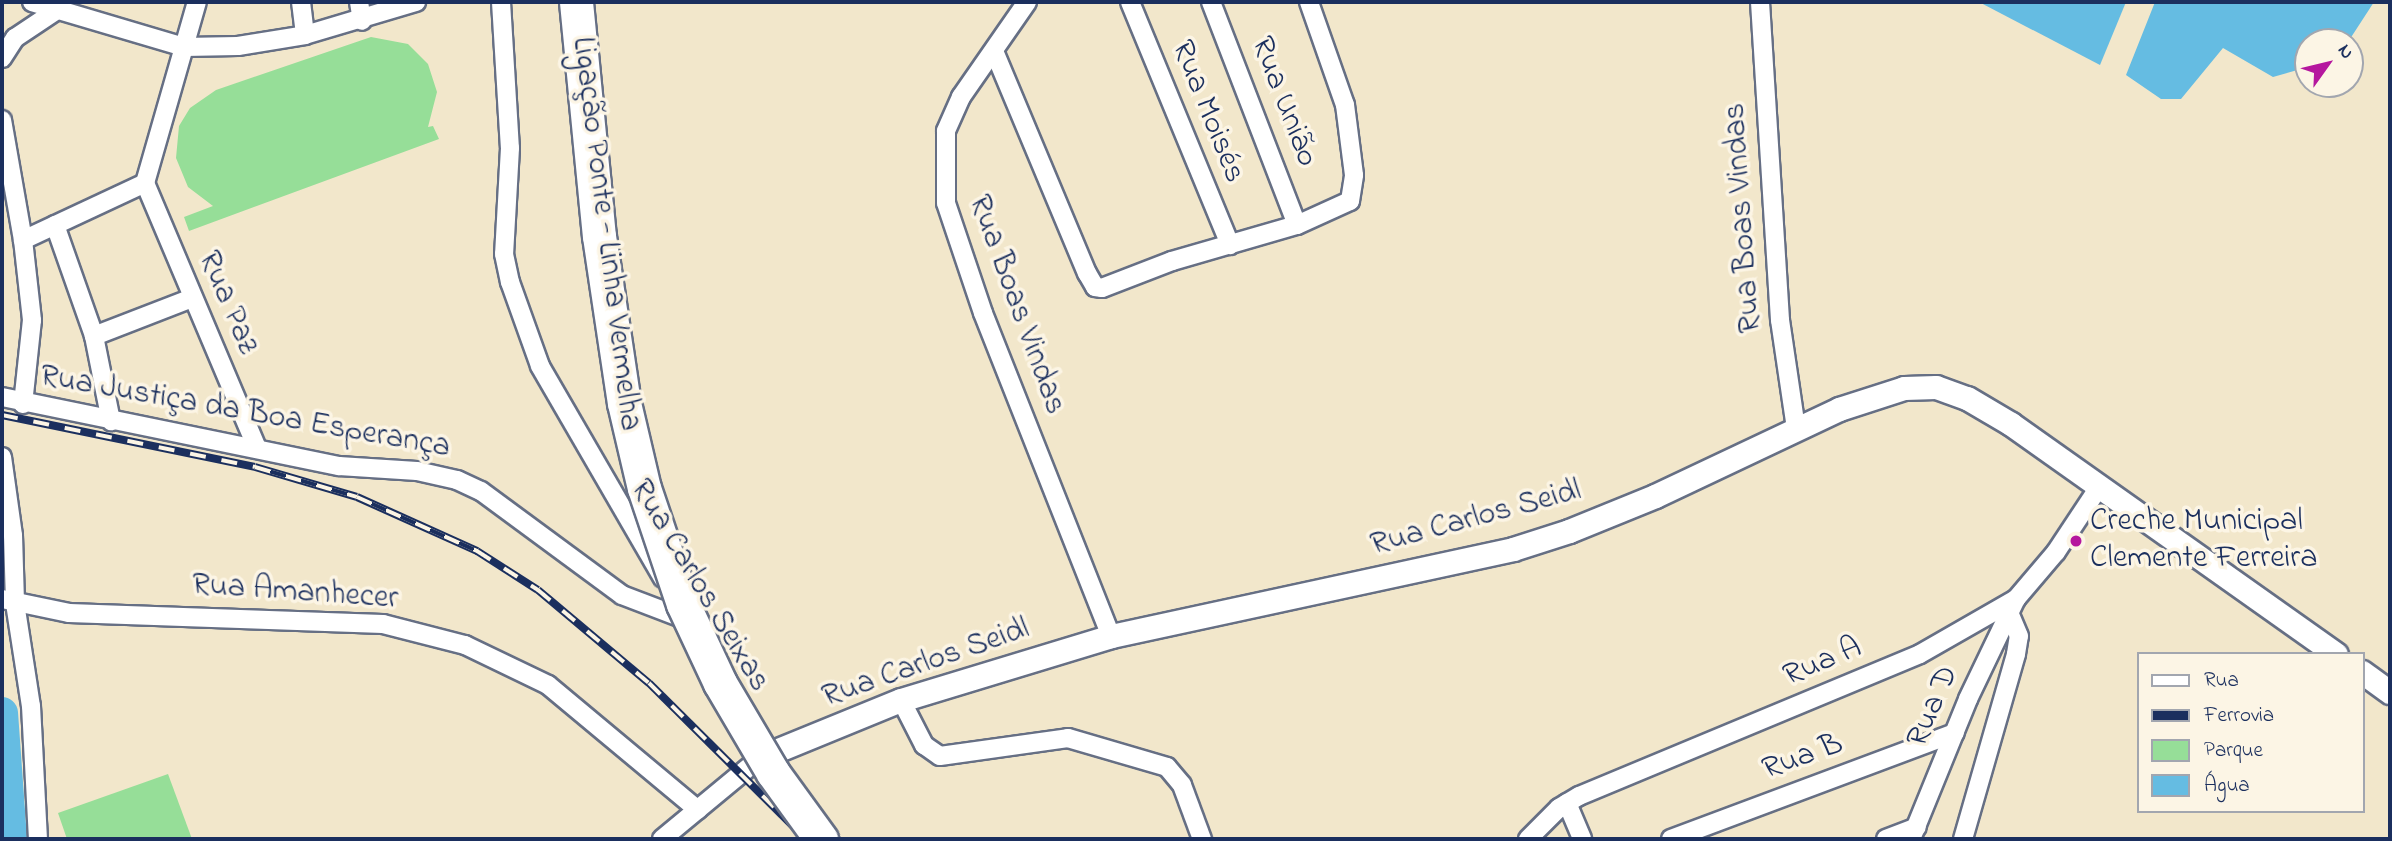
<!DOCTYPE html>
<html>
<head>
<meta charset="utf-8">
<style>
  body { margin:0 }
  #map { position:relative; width:2392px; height:841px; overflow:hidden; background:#f2e7cb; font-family:"Indie Flower",sans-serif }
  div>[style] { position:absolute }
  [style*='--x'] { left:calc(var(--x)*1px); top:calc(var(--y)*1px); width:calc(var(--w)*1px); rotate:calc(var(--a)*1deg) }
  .green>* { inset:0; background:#96de98 }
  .water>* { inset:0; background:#65bce2 }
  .river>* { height:32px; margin:-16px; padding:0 16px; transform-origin:16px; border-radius:16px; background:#65bce2 }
  .roads { filter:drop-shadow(2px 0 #666f84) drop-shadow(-2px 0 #666f84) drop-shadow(0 2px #666f84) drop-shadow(0 -2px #666f84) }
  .minor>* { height:18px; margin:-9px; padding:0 9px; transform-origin:9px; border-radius:9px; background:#fff }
  .tertiary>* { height:23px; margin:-11.5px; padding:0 11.5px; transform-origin:11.5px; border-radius:11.5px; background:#fff }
  .rail>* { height:8px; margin-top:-4px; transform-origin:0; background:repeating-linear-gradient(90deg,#fcf5e5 0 16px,#1b2f5e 0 32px); box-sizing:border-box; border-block:2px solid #1b2f5e }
  .bridges { filter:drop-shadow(2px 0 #666f84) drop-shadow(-2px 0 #666f84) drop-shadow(0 2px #666f84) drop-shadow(0 -2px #666f84) }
  .motorway-bridge>* { height:33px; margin:-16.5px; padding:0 16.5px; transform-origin:16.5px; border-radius:16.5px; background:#fff }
  .dots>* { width:19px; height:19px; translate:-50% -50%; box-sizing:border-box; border:4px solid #fcf5e5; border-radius:50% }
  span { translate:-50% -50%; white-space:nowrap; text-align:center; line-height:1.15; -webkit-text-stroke:7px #fcf5e5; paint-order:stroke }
  .street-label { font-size:32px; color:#1b2f5e }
  .poi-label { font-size:32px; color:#1b2f5e }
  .left { translate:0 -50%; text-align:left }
  .frame { position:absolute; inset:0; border:4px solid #1b2f5e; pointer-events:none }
  .legend { position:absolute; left:2137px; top:652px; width:228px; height:161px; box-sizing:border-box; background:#fcf5e5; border:2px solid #a2a6af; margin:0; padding:9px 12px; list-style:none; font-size:21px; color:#1b2f5e }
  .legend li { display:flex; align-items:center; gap:14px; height:35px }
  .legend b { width:35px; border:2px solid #a2a6af }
  .north { position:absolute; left:2294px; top:28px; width:70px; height:70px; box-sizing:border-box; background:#fcf5e5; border:2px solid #a2a6af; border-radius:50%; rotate:56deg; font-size:19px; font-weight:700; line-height:28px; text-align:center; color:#1b2f5e }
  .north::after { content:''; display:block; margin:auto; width:24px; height:32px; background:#b5179e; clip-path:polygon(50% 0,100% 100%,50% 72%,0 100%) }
</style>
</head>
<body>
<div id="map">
  <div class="green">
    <div style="clip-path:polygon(371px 37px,408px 44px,428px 64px,437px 92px,428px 127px,433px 126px,439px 139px,189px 231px,184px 217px,213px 206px,188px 187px,176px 158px,179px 126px,190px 108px,216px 90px)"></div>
    <div style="clip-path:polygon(168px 774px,192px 839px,67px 839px,58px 813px)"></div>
  </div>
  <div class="water">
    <div style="clip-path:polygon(1979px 2px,2126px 2px,2100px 65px)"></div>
    <div style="clip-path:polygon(2155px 2px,2374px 2px,2348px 42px,2308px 42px,2308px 67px,2273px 77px,2223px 48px,2181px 99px,2161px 99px,2126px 75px)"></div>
  </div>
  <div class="river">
    <div style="--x:2;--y:713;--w:126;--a:85.9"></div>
  </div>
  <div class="roads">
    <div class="minor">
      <div style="--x:32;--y:2;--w:159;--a:16.5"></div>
      <div style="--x:184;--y:47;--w:54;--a:-1.1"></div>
      <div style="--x:238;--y:46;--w:68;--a:-9.3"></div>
      <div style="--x:305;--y:35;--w:116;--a:-16.6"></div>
      <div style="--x:301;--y:2;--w:33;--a:83"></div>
      <div style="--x:359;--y:2;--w:19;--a:81"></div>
      <div style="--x:501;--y:2;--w:146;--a:86.5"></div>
      <div style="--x:510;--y:148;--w:106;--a:93.2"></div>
      <div style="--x:504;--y:254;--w:29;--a:78"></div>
      <div style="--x:510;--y:282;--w:89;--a:70.3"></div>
      <div style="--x:540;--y:366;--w:245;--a:59.9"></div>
      <div style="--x:1027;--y:2;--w:116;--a:124.8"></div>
      <div style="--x:961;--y:97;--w:37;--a:114"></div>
      <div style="--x:946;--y:131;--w:72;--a:90"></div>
      <div style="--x:946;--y:203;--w:116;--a:71.4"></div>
      <div style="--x:983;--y:313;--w:347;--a:68.4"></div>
      <div style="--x:1130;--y:2;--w:263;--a:67.6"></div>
      <div style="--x:1211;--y:2;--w:239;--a:68.9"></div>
      <div style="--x:1760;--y:2;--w:319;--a:86.4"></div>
      <div style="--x:1780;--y:320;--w:109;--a:81.6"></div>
      <div style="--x:994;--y:51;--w:241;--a:67.3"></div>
      <div style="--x:1087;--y:273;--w:16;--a:60"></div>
      <div style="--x:1095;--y:287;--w:7;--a:8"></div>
      <div style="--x:1102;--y:288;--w:75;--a:-21.1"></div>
      <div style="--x:1172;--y:261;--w:130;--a:-16.1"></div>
      <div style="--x:1297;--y:225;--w:58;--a:-24.4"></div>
      <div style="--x:1350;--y:201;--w:26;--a:-81"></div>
      <div style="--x:1354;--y:175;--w:71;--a:-97.3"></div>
      <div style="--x:1345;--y:105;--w:109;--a:-109.3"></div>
      <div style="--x:2;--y:58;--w:24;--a:-57"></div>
      <div style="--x:15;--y:38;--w:50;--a:-33.7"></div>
      <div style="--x:2;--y:120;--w:122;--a:80.1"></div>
      <div style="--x:145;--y:183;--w:285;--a:67.1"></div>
      <div style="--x:145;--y:183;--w:188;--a:-74"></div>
      <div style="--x:55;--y:225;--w:118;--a:70.6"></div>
      <div style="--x:94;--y:336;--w:87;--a:78.7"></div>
      <div style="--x:94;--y:336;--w:105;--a:-21.2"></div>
      <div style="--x:2;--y:397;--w:344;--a:11.6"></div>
      <div style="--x:339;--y:466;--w:78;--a:3.7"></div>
      <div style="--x:417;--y:471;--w:41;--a:12.7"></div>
      <div style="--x:457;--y:480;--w:26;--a:25"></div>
      <div style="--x:481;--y:491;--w:175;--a:36.4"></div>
      <div style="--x:622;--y:595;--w:73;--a:20.9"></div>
      <div style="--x:23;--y:404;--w:84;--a:-83.9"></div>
      <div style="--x:32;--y:320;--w:81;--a:-96.4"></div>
      <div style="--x:23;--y:240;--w:135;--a:-25"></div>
      <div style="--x:2;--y:457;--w:79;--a:82"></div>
      <div style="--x:13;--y:535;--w:68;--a:88.3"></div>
      <div style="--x:15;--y:603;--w:104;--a:81.2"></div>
      <div style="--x:31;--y:706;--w:133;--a:87"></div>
      <div style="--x:2;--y:599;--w:68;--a:11.8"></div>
      <div style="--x:69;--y:613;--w:314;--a:2"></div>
      <div style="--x:383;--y:624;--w:85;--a:14.4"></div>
      <div style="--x:465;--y:645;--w:92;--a:25.7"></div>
      <div style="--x:548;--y:685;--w:195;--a:39.8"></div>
      <div style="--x:901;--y:700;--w:51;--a:62.9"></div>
      <div style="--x:924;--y:745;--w:19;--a:35"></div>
      <div style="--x:940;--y:756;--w:129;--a:-8"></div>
      <div style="--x:1068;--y:738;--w:103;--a:16.3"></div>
      <div style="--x:1167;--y:767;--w:23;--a:50"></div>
      <div style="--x:1182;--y:785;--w:58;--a:69.7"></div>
      <div style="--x:1567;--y:803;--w:39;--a:67"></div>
      <div style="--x:662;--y:839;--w:129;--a:-39.6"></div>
      <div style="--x:1528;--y:839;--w:44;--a:-45"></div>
      <div style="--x:1559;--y:808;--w:23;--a:-31"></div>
      <div style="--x:1579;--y:796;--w:369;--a:-22.6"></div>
      <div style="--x:1920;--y:654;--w:111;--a:-29.8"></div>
      <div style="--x:2016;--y:599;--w:62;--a:-49.6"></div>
      <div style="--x:2056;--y:552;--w:78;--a:-56.5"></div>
      <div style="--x:1671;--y:839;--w:303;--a:-20.5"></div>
      <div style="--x:1886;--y:839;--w:33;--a:-21"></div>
      <div style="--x:1911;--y:839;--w:151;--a:-67.8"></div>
      <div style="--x:1968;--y:699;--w:111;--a:-64.4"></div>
      <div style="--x:1963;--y:839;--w:192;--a:-74"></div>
      <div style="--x:2016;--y:654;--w:18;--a:-81"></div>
      <div style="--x:2019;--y:636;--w:26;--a:-113"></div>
    </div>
    <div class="tertiary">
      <div style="--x:2362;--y:672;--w:34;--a:36"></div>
      <div style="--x:761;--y:757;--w:151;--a:-22.2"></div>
      <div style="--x:901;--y:700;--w:220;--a:-16.9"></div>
      <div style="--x:1111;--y:636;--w:411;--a:-12.2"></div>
      <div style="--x:1513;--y:549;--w:59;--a:-17.8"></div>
      <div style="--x:1569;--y:531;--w:93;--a:-22.1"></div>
      <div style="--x:1655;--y:496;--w:204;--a:-25.3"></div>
      <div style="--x:1839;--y:409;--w:68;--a:-17.9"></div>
      <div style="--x:1904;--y:388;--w:32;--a:-2"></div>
      <div style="--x:1936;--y:387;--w:33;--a:20"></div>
      <div style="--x:1967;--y:398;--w:51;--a:30.6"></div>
      <div style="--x:2011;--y:424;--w:398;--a:35.3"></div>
    </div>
  </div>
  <div class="rail">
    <div style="--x:2;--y:415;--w:258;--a:11.6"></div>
    <div style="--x:255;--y:467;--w:106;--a:16.4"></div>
    <div style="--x:357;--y:497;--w:132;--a:24.2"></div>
    <div style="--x:477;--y:551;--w:72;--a:32.6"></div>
    <div style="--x:538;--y:590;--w:145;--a:40"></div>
    <div style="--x:649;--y:683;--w:221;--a:44.8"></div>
  </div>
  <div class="bridges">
    <div class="motorway-bridge">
      <div style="--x:576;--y:2;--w:235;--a:84.4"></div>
      <div style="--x:599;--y:236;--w:169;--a:81.5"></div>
      <div style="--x:624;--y:403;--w:87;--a:76.8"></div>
      <div style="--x:644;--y:488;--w:122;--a:71.4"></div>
      <div style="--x:683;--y:604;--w:87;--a:64.9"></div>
      <div style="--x:720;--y:683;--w:104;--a:59.5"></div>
      <div style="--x:773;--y:773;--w:82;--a:54"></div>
    </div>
  </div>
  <div class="dots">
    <div style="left:2076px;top:541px;background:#b5179e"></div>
  </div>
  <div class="street-label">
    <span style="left:1283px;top:102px;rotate:69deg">Rua União</span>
    <span style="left:1207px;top:112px;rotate:68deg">Rua Moisés</span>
    <span style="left:1744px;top:218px;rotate:-94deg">Rua Boas Vindas</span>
    <span style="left:605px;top:234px;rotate:83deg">Ligação Ponte - Linha Vermelha</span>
    <span style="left:227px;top:303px;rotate:67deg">Rua Paz</span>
    <span style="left:1016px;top:305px;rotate:70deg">Rua Boas Vindas</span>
    <span style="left:245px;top:413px;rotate:10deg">Rua Justiça da Boa Esperança</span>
    <span style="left:1476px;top:519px;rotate:-15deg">Rua Carlos Seidl</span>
    <span style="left:699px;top:586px;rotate:59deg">Rua Carlos Seixas</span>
    <span style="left:295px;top:593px;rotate:4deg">Rua Amanhecer</span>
    <span style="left:1823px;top:663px;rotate:-23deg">Rua A</span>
    <span style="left:926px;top:664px;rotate:-19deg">Rua Carlos Seidl</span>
    <span style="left:1934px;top:707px;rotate:-67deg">Rua D</span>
    <span style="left:1803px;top:758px;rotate:-20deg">Rua B</span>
  </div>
  <div class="poi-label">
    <span class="left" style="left:2090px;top:541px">Creche Municipal<br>Clemente Ferreira</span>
  </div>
  <div class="frame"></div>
  <ul class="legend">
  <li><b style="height:9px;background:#fff"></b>Rua</li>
  <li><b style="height:9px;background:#1b2f5e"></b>Ferrovia</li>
  <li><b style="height:19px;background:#96de98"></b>Parque</li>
  <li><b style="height:19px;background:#65bce2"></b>Água</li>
  </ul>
  <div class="north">N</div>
</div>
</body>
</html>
